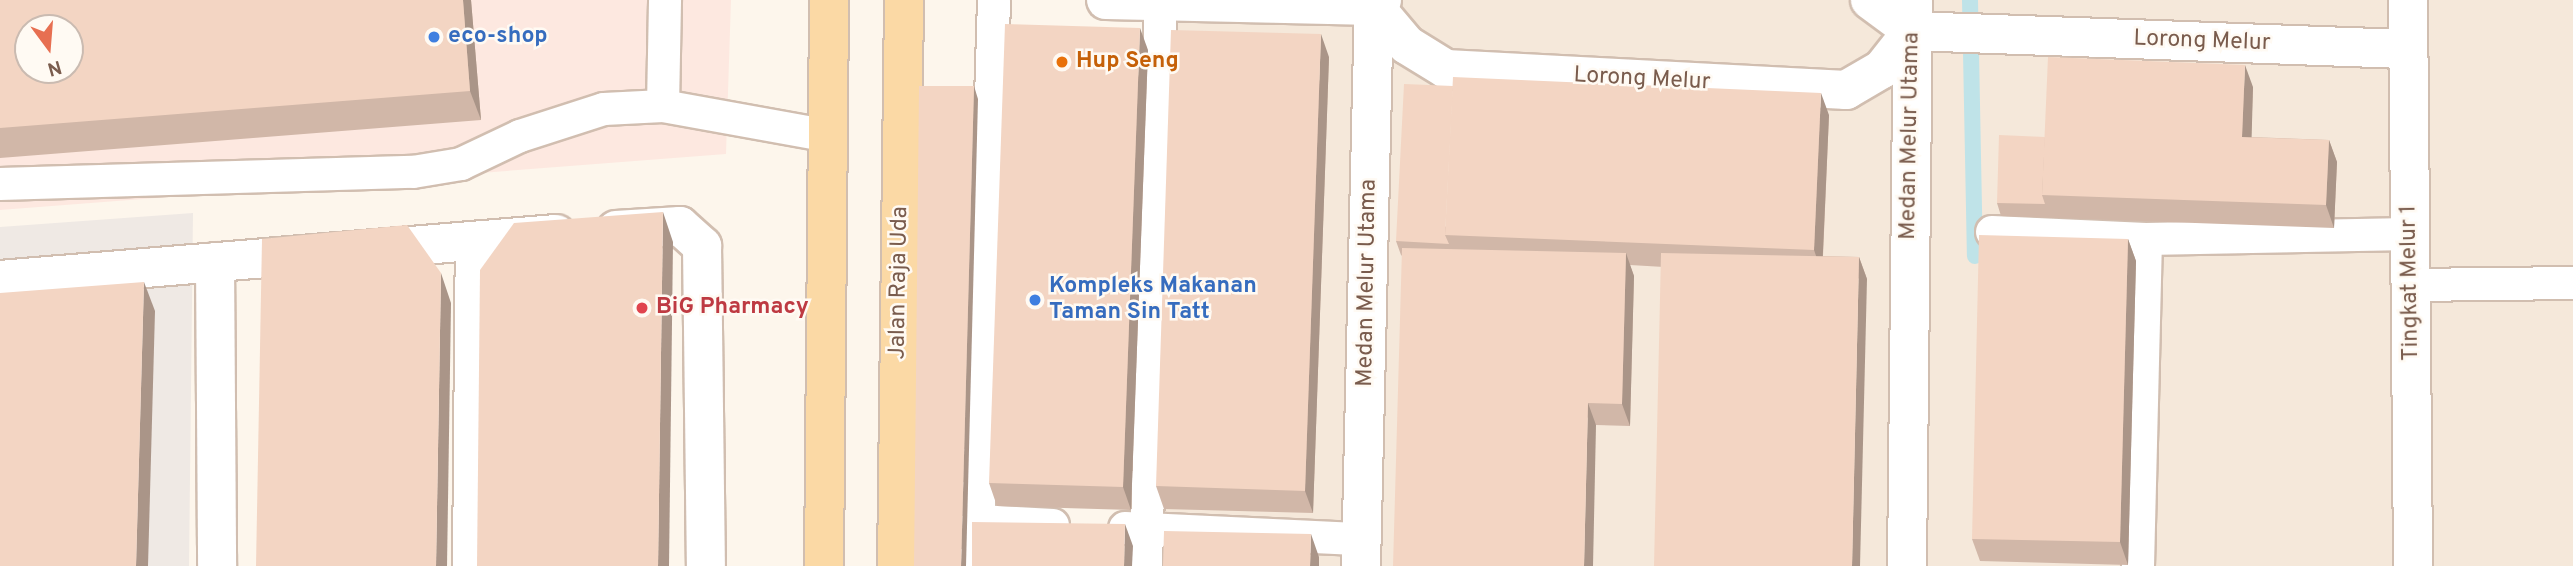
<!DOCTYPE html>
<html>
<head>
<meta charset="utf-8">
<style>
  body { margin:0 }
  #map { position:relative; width:2573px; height:566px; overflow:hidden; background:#fdf6ec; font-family:Overpass,sans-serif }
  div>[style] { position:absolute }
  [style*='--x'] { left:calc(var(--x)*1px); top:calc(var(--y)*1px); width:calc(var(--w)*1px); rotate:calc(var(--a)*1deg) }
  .residential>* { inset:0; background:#f5e8da }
  .commercial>* { inset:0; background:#fde8e0 }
  .industrial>* { inset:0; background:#efe9e4 }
  .stream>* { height:16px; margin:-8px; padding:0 8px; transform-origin:8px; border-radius:8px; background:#bfe3e8 }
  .roads { filter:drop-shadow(2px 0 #d1beb0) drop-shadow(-2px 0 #d1beb0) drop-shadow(0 2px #d1beb0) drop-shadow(0 -2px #d1beb0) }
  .lane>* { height:32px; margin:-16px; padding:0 16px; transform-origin:16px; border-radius:16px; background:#fff }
  .street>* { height:38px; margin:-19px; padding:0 19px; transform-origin:19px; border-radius:19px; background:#fff }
  .primary>* { height:38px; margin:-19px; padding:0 19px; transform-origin:19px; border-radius:19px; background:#fbd9a5 }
  .wall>* { inset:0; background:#d1b7a8 }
  .shaded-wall>* { inset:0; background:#aa9588 }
  .building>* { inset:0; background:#f3d5c3 }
  .dots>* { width:19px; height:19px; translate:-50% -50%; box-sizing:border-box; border:4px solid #fffaf3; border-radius:50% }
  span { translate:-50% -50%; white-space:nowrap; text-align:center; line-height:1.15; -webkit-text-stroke:5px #fffaf3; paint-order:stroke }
  .shop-label { font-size:23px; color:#366cbe; font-weight:700 }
  .left { translate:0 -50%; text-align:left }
  .street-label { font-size:23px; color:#7a5c4d }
  .food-label { font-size:23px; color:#c56008; font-weight:700 }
  .health-label { font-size:23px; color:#be3a42; font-weight:700 }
  .north { position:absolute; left:14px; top:14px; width:70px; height:70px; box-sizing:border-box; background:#fffaf3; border:2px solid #cabbb1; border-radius:50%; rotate:164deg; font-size:19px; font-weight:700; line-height:28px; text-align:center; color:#7a5c4d }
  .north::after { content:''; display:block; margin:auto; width:24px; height:32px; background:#e76f51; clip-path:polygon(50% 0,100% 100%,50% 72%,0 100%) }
</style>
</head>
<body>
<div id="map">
  <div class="residential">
    <div style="clip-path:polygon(1159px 0,2573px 0,2573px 566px,1146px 566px)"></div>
  </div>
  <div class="commercial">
    <div style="clip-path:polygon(evenodd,0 0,731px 0,726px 154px,0 210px,0 0,28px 28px,70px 28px,70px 70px,28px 70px,28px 28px)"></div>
  </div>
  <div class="industrial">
    <div style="clip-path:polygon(193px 213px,189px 566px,0 566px,0 227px)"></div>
  </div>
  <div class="stream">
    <div style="--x:1970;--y:0;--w:256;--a:88.9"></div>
  </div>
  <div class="roads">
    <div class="lane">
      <div style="--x:663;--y:106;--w:106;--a:-88.9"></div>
      <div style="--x:0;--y:184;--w:413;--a:-1.7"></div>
      <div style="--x:413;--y:172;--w:49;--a:-9.5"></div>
      <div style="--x:461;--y:164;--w:65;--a:-25.4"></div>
      <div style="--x:520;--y:136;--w:88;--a:-17.8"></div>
      <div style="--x:604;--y:109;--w:59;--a:-2.9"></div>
      <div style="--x:663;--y:106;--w:169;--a:10.2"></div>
      <div style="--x:1992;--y:232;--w:154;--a:2.6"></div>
      <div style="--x:2146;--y:239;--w:264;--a:-1.1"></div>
      <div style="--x:2411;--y:285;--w:162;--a:-0.7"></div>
      <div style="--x:978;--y:521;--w:75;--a:3.1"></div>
      <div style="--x:1125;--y:528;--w:237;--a:2.7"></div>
      <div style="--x:469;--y:566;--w:327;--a:-89.5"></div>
      <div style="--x:977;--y:566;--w:566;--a:-88.28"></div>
      <div style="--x:1146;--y:566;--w:566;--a:-88.48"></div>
      <div style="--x:2138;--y:566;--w:327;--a:-88.6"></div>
    </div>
    <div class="street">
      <div style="--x:1106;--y:0;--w:268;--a:1.3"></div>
      <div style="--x:1374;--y:6;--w:10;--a:-37"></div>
      <div style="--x:1870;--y:0;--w:52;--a:36.4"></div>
      <div style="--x:1912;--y:31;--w:496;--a:2.1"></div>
      <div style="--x:2408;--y:0;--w:566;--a:89.49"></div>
      <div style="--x:1374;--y:6;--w:51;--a:49.8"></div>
      <div style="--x:1407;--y:45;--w:46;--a:31.6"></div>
      <div style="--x:1446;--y:69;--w:401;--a:3"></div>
      <div style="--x:1846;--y:90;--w:42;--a:-30.3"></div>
      <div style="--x:1882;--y:69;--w:48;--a:-51.7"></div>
      <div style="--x:616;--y:230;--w:64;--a:-3.6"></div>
      <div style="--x:680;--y:226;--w:30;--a:42"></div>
      <div style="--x:702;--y:246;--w:320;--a:89.3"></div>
      <div style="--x:215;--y:262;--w:304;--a:89.6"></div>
      <div style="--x:0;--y:280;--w:558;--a:-4.73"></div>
      <div style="--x:1361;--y:566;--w:566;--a:-88.68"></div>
      <div style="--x:1907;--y:566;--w:566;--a:-89.39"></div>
    </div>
    <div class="primary">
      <div style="--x:824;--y:566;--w:566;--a:-89.49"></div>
      <div style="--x:897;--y:566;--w:566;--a:-89.29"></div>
    </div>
  </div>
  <div class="wall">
    <div style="clip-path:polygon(0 0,471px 0,481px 120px,0 158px)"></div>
    <div style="clip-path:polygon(1148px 50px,1131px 510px,997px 506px,989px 483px)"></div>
    <div style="clip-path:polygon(1329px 57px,1313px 513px,1164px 509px,1156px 486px)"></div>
    <div style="clip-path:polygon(2253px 87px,2251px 137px,2329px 140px,2337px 162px,2334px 228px,2001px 216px,1997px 203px,2045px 137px)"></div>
    <div style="clip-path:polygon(1829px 115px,1823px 256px,1859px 257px,1867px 279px,1630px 265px,1634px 276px,1630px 426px,1596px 425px,1401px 255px,1396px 241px)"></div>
    <div style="clip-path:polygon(2128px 239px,2136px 261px,2128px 565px,1980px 561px,1972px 539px)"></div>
  </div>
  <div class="shaded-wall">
    <div style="clip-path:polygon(463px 0,471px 0,481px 120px,470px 91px)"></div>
    <div style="clip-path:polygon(1140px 28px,1148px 50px,1131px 510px,1123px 487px)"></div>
    <div style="clip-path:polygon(1321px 34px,1329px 57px,1313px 513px,1305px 491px)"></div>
    <div style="clip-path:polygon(2245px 65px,2253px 87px,2251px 159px,2242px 137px)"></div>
    <div style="clip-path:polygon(974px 86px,978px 99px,966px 566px,961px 566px)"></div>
    <div style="clip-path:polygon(1821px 93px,1829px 115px,1822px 273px,1814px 250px)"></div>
    <div style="clip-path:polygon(2329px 140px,2337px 162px,2334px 228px,2326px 205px)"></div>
    <div style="clip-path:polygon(663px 212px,673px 242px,669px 566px,658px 566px)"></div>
    <div style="clip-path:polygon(2128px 239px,2136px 261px,2128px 565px,2120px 542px)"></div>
    <div style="clip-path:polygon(1626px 253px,1634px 276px,1630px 426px,1622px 404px)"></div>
    <div style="clip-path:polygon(1859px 257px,1867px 279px,1860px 566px,1852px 566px)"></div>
    <div style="clip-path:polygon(441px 273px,451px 303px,447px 566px,436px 566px)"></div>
    <div style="clip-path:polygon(144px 282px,155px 311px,148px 566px,136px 566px)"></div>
    <div style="clip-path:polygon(1588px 403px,1596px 425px,1593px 566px,1584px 566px)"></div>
    <div style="clip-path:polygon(1125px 524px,1133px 546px,1132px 566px,1124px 566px)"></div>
    <div style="clip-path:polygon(1311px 534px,1319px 557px,1319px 566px,1310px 566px)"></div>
  </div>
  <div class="building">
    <div style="clip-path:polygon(evenodd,0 0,463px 0,470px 91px,0 128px,0 0,28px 28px,70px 28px,70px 70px,28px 70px,28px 28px)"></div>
    <div style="clip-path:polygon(1005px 24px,1140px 28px,1123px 487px,989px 483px)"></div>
    <div style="clip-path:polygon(1171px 30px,1321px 34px,1305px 491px,1156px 486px)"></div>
    <div style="clip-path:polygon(2048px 57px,2245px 65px,2242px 137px,2329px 140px,2326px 205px,2042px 195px)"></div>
    <div style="clip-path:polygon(1453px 77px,1821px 93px,1814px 250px,1445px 235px)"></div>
    <div style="clip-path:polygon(1404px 84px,1453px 86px,1445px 235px,1449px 244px,1396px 241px)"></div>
    <div style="clip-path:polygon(919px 86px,974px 86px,961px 566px,914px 566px)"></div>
    <div style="clip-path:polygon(1999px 135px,2045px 137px,2042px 195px,2045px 204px,1997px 203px)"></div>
    <div style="clip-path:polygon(663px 212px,658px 566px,477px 566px,480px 270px,514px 223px)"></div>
    <div style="clip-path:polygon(407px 225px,441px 273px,436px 566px,256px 566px,262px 239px)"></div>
    <div style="clip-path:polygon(1979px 235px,2128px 239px,2120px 542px,1972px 539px)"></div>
    <div style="clip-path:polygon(1402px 248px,1626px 253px,1622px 404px,1588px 403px,1584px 566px,1393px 566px)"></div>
    <div style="clip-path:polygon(1661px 253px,1859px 257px,1852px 566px,1654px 566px)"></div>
    <div style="clip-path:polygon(144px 282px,136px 566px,0 566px,0 293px)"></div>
    <div style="clip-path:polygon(972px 522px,1125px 524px,1124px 566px,972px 566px)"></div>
    <div style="clip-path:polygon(1164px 531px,1311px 534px,1310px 566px,1163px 566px)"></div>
  </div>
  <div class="dots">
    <div style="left:434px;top:37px;background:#3f7fe0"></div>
    <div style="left:1062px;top:62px;background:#e8710a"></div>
    <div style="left:1035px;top:300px;background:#3f7fe0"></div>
    <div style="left:642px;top:308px;background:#e0444e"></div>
  </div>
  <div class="shop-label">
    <span class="left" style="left:448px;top:37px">eco-shop</span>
    <span class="left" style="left:1049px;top:300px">Kompleks Makanan<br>Taman Sin Tatt</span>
  </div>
  <div class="street-label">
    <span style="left:2202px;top:42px;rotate:2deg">Lorong Melur</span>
    <span style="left:1642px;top:80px;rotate:3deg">Lorong Melur</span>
    <span style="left:1911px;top:136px;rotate:-89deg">Medan Melur Utama</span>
    <span style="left:900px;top:283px;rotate:-89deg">Jalan Raja Uda</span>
    <span style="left:1368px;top:283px;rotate:-89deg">Medan Melur Utama</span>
    <span style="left:2411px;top:283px;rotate:-91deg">Tingkat Melur 1</span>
  </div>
  <div class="food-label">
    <span class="left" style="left:1076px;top:62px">Hup Seng</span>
  </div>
  <div class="health-label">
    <span class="left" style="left:656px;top:308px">BiG Pharmacy</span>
  </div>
  <div class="north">N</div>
</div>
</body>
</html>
